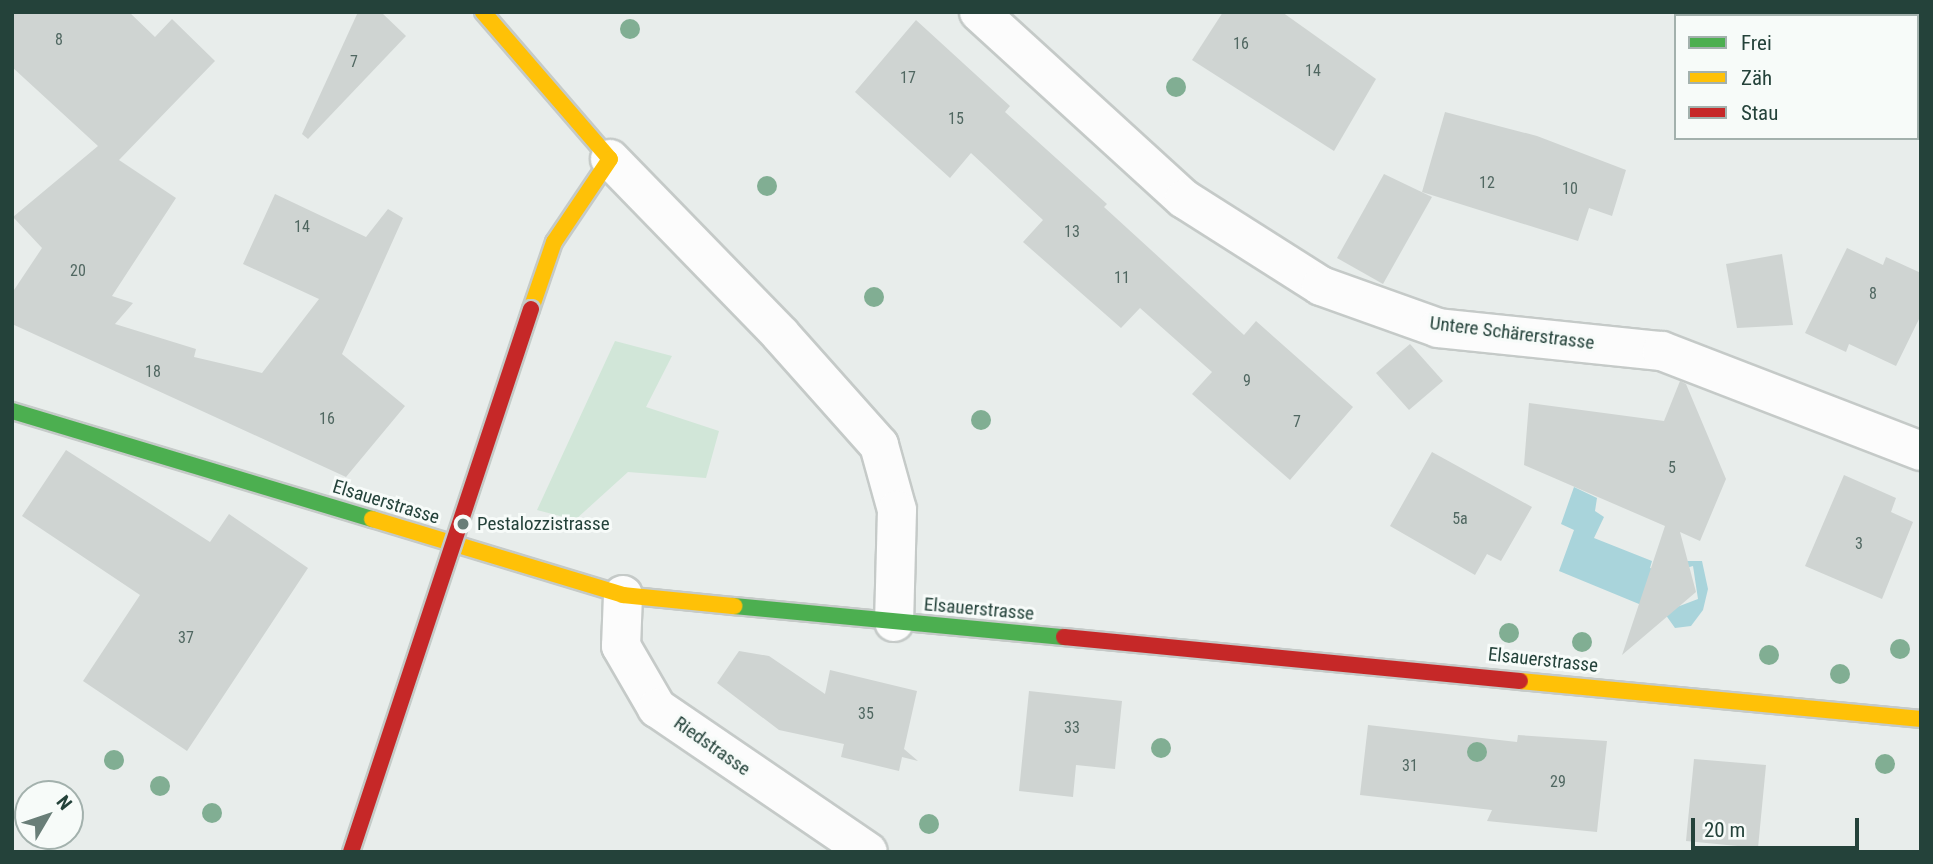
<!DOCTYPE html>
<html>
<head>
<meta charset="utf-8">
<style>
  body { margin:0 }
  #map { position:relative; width:1933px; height:864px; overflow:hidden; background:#e8edeb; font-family:"Roboto Condensed",sans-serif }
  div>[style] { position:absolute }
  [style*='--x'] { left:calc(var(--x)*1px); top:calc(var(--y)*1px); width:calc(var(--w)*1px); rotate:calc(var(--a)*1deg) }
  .green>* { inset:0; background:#d1e6d8 }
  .water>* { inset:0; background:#a9d4db }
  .building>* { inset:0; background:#cfd4d2 }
  .roads { filter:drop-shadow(2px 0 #c5cac8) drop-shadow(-2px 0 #c5cac8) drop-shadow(0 2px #c5cac8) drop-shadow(0 -2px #c5cac8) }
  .street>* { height:38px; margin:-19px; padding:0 19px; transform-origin:19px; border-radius:19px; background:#fcfcfc }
  .fast>* { height:16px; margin:-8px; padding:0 8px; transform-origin:8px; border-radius:8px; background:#4caf50 }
  .slow>* { height:16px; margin:-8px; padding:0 8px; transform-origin:8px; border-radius:8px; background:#ffc107 }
  .jam>* { height:16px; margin:-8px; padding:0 8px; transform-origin:8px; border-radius:8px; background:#c62828 }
  .bridges { filter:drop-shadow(2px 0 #c3cbc8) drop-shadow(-2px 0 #c3cbc8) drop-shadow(0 2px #c3cbc8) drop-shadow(0 -2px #c3cbc8) }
  .jam-bridge>* { height:16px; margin:-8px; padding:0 8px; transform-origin:8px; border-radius:8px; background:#c62828 }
  .trees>* { width:20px; height:20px; margin:-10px; border-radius:50%; background:#81ae93 }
  .dots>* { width:19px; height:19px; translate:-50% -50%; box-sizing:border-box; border:4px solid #f7fbf9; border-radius:50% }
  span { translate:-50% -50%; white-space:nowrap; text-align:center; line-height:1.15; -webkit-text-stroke:6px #f7fbf9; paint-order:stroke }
  .number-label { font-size:16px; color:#506761 }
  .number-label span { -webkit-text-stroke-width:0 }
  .street-label { font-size:19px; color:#24423a }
  .poi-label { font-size:19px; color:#24423a }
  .left { translate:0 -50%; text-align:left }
  .frame { position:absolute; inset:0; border:14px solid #24423a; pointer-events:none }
  .legend { position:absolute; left:1674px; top:14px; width:245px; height:126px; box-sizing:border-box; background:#f7fbf9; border:2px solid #a3b1ad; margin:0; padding:9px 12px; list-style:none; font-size:21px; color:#24423a }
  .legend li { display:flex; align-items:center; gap:14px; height:35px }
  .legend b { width:35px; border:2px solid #a3b1ad }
  .north { position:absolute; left:14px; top:780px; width:70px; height:70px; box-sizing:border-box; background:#f7fbf9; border:2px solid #a3b1ad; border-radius:50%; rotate:51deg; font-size:19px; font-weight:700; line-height:28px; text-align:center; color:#24423a }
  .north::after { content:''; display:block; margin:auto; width:24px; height:32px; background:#697e78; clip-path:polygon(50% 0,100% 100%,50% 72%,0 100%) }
  .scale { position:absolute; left:1691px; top:818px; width:168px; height:32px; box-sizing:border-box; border:4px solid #24423a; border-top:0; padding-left:9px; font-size:21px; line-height:24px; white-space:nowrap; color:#24423a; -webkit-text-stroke:5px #f7fbf9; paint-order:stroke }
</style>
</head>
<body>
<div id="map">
  <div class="green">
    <div style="clip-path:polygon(615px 341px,672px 356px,646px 407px,719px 431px,706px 478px,628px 472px,575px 520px,537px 510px)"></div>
  </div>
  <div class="water">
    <div style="clip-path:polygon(evenodd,1574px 487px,1597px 498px,1595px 511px,1604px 517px,1594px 538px,1652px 561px,1650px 568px,1660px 571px,1677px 561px,1702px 561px,1708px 589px,1703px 610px,1691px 626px,1675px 628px,1658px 604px,1639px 604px,1559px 571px,1574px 530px,1561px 524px,1574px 487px,1693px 566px,1698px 599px,1677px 607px,1686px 568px,1693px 566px)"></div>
  </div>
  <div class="building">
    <div style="clip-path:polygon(12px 12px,129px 12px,155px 37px,172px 19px,215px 61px,119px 160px,176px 198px,112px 296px,133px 303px,115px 324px,196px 349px,194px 357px,262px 373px,319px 299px,243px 264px,275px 194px,366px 237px,388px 209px,403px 218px,342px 354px,405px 406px,346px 477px,12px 324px,12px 293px,42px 248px,13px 217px,98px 146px,12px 67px)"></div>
    <div style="clip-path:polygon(358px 12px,381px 12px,406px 36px,308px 139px,302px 134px)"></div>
    <div style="clip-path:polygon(1223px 12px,1282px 12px,1376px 79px,1334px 151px,1192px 60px)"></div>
    <div style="clip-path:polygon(916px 20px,1010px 106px,1005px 112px,1107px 204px,1104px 207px,1244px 335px,1256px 321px,1353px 407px,1290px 480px,1192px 394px,1212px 372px,1140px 308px,1121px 328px,1023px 242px,1043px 220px,971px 153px,950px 178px,855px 92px)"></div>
    <div style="clip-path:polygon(1445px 112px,1537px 136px,1626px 170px,1612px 216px,1589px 208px,1578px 241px,1422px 192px)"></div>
    <div style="clip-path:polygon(1384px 174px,1432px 197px,1383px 284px,1337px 258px)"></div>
    <div style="clip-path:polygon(1847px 248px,1883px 265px,1886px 257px,1921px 273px,1921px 315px,1896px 366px,1849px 344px,1846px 352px,1805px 333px)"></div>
    <div style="clip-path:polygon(1782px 254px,1793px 325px,1737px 328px,1726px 264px)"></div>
    <div style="clip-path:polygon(1410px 344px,1443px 381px,1409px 410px,1376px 373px)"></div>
    <div style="clip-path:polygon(1680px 381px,1686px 384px,1726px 479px,1700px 541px,1680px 532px,1696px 592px,1622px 655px,1665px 526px,1524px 465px,1529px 403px,1664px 421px)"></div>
    <div style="clip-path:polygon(66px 450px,210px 542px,229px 514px,308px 568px,187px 751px,83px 681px,140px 595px,22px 516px)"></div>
    <div style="clip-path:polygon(1432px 452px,1532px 507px,1501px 561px,1487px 554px,1475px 575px,1390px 526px)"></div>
    <div style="clip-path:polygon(1844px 475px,1896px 498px,1891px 512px,1913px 522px,1882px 599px,1805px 566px)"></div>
    <div style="clip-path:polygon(739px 651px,769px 656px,825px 694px,830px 670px,917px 691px,904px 749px,918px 761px,902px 757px,899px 771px,841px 757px,844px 744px,779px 730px,717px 683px)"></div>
    <div style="clip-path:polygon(1029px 691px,1122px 701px,1115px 769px,1076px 765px,1073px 797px,1019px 791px)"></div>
    <div style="clip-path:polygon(1368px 725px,1517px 742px,1518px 735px,1607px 741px,1597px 832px,1487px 821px,1492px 810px,1360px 795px)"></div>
    <div style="clip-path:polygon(1694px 759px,1766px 765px,1758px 848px,1686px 841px)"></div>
  </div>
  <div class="roads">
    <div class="street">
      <div style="--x:979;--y:12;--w:277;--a:42.4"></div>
      <div style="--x:1184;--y:199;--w:162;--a:32.4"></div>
      <div style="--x:1321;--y:286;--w:124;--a:19.7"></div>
      <div style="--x:1438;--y:328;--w:225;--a:5.9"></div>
      <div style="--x:1662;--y:351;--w:278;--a:21.1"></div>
      <div style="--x:610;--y:159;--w:244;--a:45.8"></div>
      <div style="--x:780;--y:334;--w:149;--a:48.3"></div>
      <div style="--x:879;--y:445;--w:67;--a:74.5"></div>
      <div style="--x:897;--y:510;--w:112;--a:91.5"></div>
      <div style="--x:623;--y:595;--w:51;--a:92.2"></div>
      <div style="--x:621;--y:646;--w:72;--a:59.9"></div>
      <div style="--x:657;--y:708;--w:255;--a:34.3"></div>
    </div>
    <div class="fast">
      <div style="--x:12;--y:411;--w:376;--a:16.7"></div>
      <div style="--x:734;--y:606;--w:331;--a:5.4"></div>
    </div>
    <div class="slow">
      <div style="--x:483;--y:12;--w:194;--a:49.2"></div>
      <div style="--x:610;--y:159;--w:100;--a:124"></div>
      <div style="--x:554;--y:242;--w:71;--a:108.9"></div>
      <div style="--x:372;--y:519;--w:262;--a:16.8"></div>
      <div style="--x:623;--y:595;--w:112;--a:5.7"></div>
      <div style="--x:1520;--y:681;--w:403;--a:5.4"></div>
    </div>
    <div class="jam">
      <div style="--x:1064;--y:637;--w:458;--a:5.5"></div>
    </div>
  </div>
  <div class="bridges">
    <div class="jam-bridge">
      <div style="--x:351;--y:852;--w:572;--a:-71.66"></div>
    </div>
  </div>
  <div class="trees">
    <div style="left:630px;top:29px"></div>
    <div style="left:1176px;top:87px"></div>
    <div style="left:767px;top:186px"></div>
    <div style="left:874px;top:297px"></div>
    <div style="left:981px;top:420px"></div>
    <div style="left:1509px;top:633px"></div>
    <div style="left:1582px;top:642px"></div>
    <div style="left:1900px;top:649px"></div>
    <div style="left:1769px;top:655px"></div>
    <div style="left:1840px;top:674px"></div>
    <div style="left:1161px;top:748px"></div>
    <div style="left:1477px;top:752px"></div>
    <div style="left:114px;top:760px"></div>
    <div style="left:1885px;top:764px"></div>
    <div style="left:160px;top:786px"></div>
    <div style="left:212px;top:813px"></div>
    <div style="left:929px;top:824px"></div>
  </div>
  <div class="dots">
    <div style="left:463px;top:524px;background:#697e78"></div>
  </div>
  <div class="number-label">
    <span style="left:59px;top:40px">8</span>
    <span style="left:1241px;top:44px">16</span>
    <span style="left:354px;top:62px">7</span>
    <span style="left:1313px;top:71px">14</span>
    <span style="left:908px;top:78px">17</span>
    <span style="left:956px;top:119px">15</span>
    <span style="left:1487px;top:183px">12</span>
    <span style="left:1570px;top:189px">10</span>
    <span style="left:302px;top:227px">14</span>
    <span style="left:1072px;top:232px">13</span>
    <span style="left:78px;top:271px">20</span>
    <span style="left:1122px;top:278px">11</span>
    <span style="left:1873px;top:294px">8</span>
    <span style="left:153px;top:372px">18</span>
    <span style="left:1247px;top:381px">9</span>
    <span style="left:327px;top:419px">16</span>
    <span style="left:1297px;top:422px">7</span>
    <span style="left:1672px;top:468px">5</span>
    <span style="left:1460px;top:519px">5a</span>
    <span style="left:1859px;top:544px">3</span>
    <span style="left:186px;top:638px">37</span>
    <span style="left:866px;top:714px">35</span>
    <span style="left:1072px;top:728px">33</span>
    <span style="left:1410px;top:766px">31</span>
    <span style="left:1558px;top:782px">29</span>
  </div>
  <div class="street-label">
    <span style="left:1512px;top:333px;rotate:7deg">Untere Schärerstrasse</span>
    <span style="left:386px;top:502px;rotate:17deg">Elsauerstrasse</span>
    <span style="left:979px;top:609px;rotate:5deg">Elsauerstrasse</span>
    <span style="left:1543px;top:660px;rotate:6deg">Elsauerstrasse</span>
    <span style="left:712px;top:746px;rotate:35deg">Riedstrasse</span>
  </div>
  <div class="poi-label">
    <span class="left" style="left:477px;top:524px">Pestalozzistrasse</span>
  </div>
  <div class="frame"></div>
  <ul class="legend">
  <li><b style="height:9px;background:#4caf50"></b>Frei</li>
  <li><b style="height:9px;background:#ffc107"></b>Zäh</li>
  <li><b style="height:9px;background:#c62828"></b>Stau</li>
  </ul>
  <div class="north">N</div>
  <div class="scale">20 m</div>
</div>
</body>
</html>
